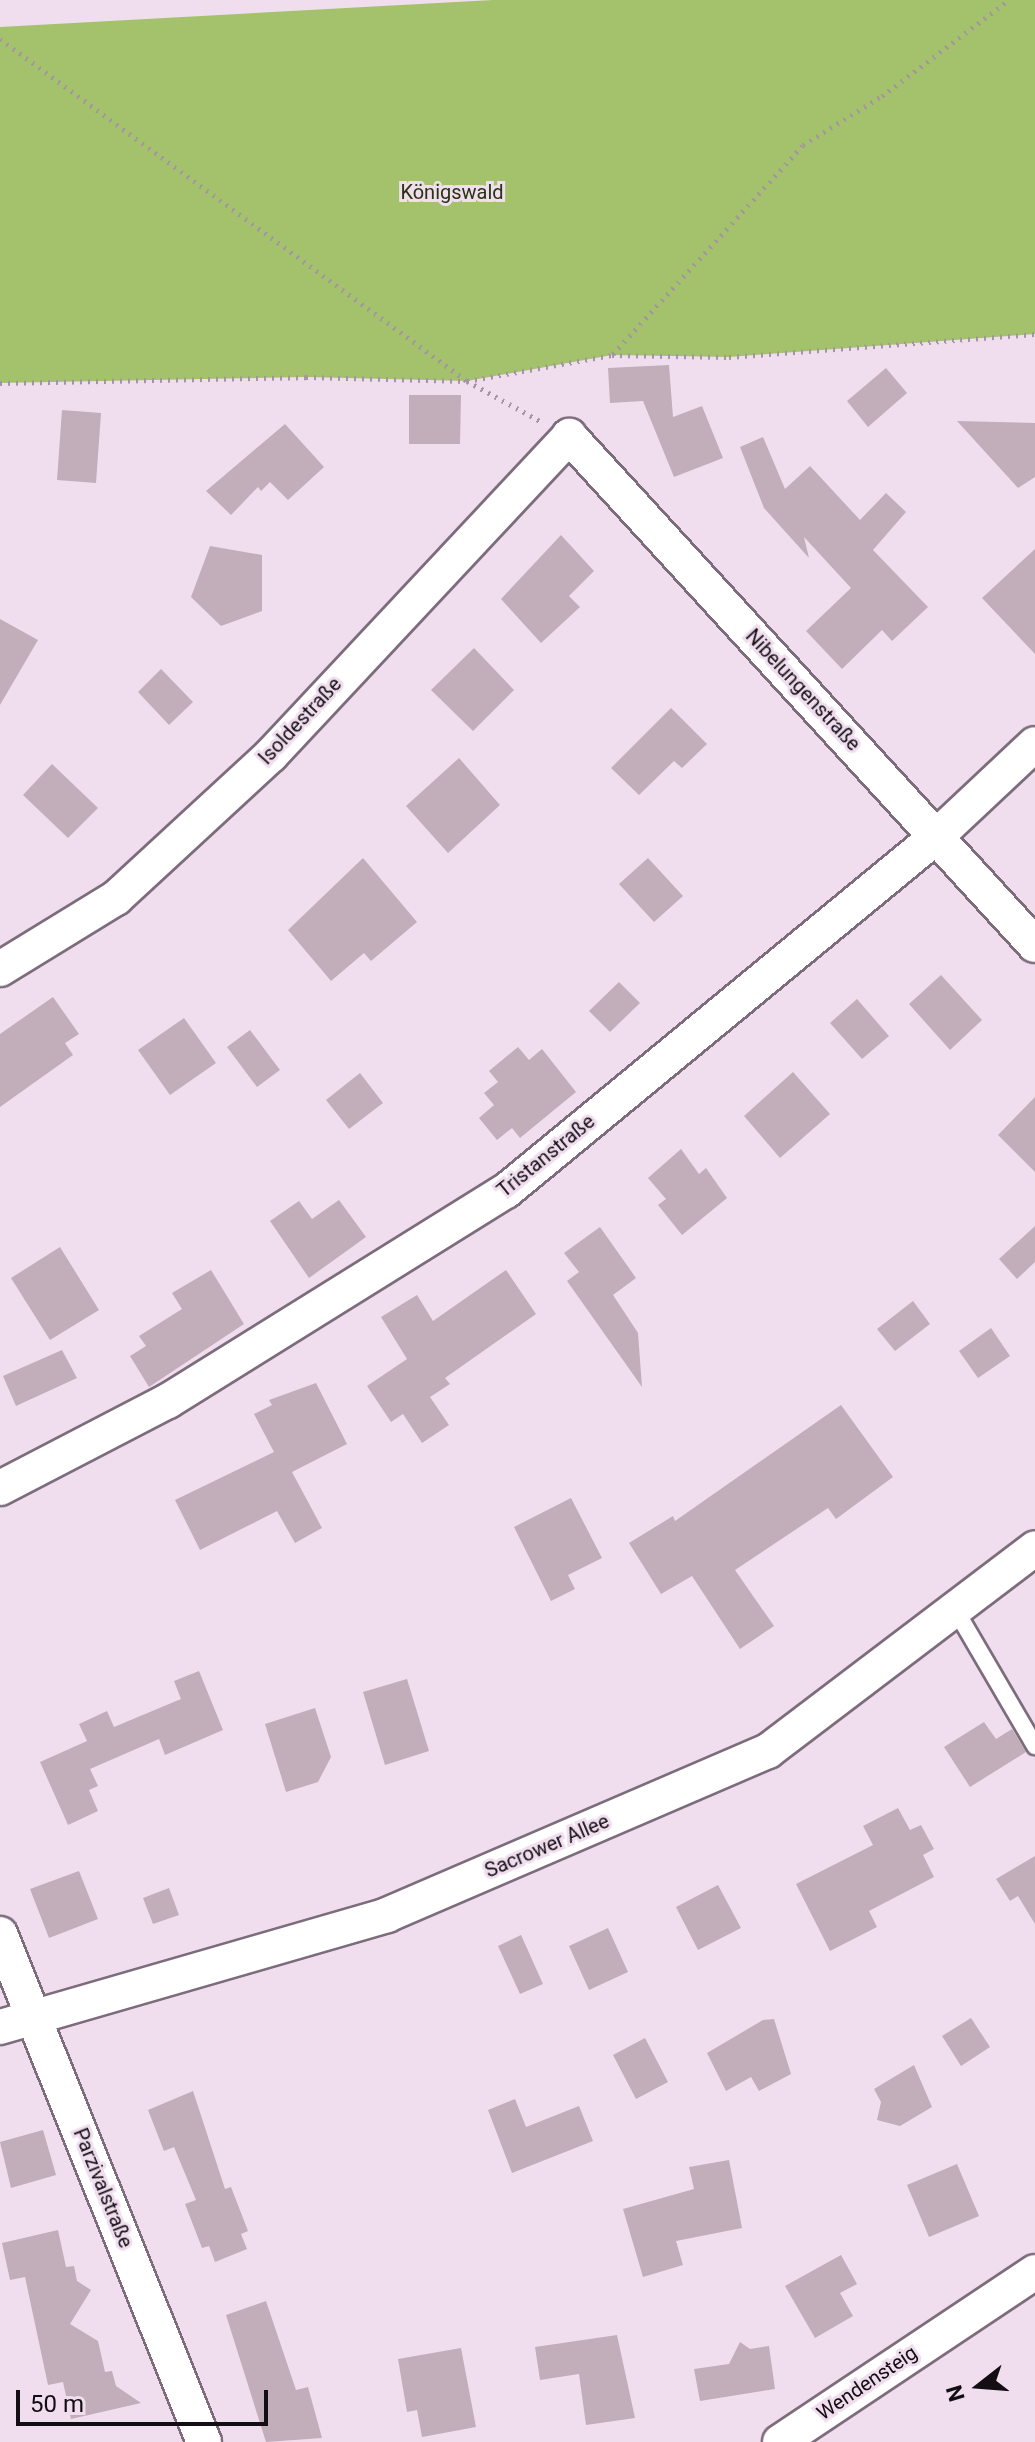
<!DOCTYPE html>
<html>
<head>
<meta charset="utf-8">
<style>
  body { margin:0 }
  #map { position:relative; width:1035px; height:2442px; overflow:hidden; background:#f0deef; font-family:Roboto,sans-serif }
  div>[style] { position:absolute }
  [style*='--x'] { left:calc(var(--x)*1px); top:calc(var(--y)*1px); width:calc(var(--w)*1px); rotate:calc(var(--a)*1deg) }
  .forest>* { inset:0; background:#a4c26b }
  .building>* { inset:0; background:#c2adba }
  .path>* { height:5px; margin-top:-2.5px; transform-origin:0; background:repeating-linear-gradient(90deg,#a396a2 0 2px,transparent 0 8px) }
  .roads { filter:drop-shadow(2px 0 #7c6c7c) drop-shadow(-2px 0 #7c6c7c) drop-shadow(0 2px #7c6c7c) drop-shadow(0 -2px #7c6c7c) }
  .service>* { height:16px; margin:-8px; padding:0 8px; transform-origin:8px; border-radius:8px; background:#fff }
  .minor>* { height:34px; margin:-17px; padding:0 17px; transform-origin:17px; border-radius:17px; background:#fff }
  span { translate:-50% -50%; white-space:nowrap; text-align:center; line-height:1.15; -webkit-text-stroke:6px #f0deef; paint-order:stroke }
  .park-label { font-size:20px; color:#28340f }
  .street-label { font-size:20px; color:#130e13 }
  .north { position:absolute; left:939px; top:2346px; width:80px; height:80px; -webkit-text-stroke:6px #f0deef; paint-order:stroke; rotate:253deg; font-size:22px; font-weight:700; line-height:32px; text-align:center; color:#130e13 }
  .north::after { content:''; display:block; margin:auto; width:28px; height:36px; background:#130e13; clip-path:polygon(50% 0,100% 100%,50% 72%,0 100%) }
  .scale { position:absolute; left:16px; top:2390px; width:252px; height:36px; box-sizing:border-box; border:4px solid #130e13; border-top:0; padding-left:10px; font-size:24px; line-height:28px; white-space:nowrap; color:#130e13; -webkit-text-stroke:6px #f0deef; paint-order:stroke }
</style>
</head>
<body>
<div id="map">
  <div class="forest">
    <div style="clip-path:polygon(493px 0,1035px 0,1035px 334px,729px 357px,612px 355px,467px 381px,306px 377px,0 383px,0 27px)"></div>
  </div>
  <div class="building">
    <div style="clip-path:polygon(669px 365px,673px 417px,702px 406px,723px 458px,674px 477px,643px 401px,610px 403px,608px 368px)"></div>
    <div style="clip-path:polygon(886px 368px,907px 393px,868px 427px,847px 401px)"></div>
    <div style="clip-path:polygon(409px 395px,461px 395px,460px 444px,409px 444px)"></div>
    <div style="clip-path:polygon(62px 410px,101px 413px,96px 483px,57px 480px)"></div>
    <div style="clip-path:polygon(957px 421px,1035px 423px,1035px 477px,1018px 488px)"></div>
    <div style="clip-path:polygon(285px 424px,324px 467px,288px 500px,270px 482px,261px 491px,258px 487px,231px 515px,206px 491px)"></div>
    <div style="clip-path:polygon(763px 437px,785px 489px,810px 466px,860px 520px,886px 493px,906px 512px,873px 550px,928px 607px,892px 641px,882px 630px,842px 669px,806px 631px,851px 588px,804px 537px,809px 558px,764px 508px,740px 447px)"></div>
    <div style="clip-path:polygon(561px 535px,594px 571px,569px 596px,580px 607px,541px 643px,501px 599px)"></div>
    <div style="clip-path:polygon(210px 546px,262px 555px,262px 611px,221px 626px,191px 597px)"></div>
    <div style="clip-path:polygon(1035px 549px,1035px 654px,982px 598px)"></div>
    <div style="clip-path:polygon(0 619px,38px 640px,0 705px)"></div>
    <div style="clip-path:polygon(474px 648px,514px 690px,473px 731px,431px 690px)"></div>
    <div style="clip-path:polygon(161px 669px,193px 702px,169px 725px,138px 692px)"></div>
    <div style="clip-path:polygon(671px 708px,707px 744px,682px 768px,674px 761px,639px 795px,611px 768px)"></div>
    <div style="clip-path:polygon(459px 758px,500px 805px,448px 853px,406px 806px)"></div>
    <div style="clip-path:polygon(52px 764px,98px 808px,68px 838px,23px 795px)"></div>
    <div style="clip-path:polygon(363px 858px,417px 922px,371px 961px,364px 953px,331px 981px,288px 930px)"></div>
    <div style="clip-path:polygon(648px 858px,683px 896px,654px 922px,619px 884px)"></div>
    <div style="clip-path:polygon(941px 975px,982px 1020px,950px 1050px,909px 1004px)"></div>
    <div style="clip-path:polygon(619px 982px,640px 1003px,610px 1032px,589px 1011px)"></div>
    <div style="clip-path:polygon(53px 997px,79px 1034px,65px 1043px,73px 1055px,0 1107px,0 1034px)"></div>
    <div style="clip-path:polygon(857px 999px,889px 1036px,862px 1059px,830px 1023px)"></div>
    <div style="clip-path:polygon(184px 1018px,216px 1063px,170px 1095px,138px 1050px)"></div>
    <div style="clip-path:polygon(250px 1030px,280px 1070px,257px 1087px,227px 1047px)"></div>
    <div style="clip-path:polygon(518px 1047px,529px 1060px,542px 1049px,576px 1092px,520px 1138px,512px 1128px,497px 1140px,479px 1118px,494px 1105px,484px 1093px,498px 1082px,489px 1071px)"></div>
    <div style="clip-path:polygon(793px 1072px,830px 1114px,780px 1158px,744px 1116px)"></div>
    <div style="clip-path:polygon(360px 1073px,383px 1103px,349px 1129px,326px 1100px)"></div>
    <div style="clip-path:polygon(1035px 1097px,1035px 1172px,998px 1135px)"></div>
    <div style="clip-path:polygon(681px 1149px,699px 1174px,706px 1168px,727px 1198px,682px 1235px,658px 1205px,666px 1199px,648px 1178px)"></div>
    <div style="clip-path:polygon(339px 1200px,366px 1237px,309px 1278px,270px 1221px,299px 1201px,312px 1219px)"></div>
    <div style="clip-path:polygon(1035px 1226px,1035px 1262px,1017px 1279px,999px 1259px)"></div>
    <div style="clip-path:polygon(600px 1227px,636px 1278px,613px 1295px,638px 1333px,642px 1387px,567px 1281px,579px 1272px,564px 1253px)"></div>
    <div style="clip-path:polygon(60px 1247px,99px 1310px,50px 1340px,11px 1278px)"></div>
    <div style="clip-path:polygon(211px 1270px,244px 1324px,149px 1387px,130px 1356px,146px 1346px,139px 1336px,182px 1309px,172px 1293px)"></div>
    <div style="clip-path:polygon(506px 1270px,536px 1314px,445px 1378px,450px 1384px,430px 1397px,449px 1425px,422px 1443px,403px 1414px,391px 1422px,367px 1386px,407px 1359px,381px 1317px,417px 1295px,433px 1321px)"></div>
    <div style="clip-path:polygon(913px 1301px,930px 1324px,895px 1351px,877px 1329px)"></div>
    <div style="clip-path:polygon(991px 1328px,1010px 1356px,978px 1378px,959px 1351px)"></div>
    <div style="clip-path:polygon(62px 1350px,77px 1378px,16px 1406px,3px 1376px)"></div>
    <div style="clip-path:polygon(316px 1383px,347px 1444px,292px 1472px,322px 1528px,295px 1543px,277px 1511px,200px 1550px,175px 1500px,274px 1452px,254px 1414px,272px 1405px,269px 1400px)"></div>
    <div style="clip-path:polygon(841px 1405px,893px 1477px,836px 1519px,828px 1508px,735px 1570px,774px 1626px,740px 1649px,692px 1576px,661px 1594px,629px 1543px,673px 1516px,675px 1521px)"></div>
    <div style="clip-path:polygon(571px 1498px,602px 1558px,568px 1575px,575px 1589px,551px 1601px,514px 1527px)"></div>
    <div style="clip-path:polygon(199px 1671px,223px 1730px,165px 1755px,159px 1739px,90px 1769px,98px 1786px,89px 1790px,98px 1811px,68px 1825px,40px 1762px,87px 1741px,79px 1724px,107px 1711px,114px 1727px,181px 1699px,174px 1681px)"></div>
    <div style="clip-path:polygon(407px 1679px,429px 1751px,385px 1765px,363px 1692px)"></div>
    <div style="clip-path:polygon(315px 1708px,331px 1757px,318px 1782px,286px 1792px,265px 1724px)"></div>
    <div style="clip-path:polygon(984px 1722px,996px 1739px,1012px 1729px,1026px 1752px,970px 1787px,944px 1747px)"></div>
    <div style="clip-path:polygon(898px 1808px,910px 1830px,921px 1825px,934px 1849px,923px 1855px,934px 1877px,869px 1911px,877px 1927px,830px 1951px,796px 1884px,873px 1845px,863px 1826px)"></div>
    <div style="clip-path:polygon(1035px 1856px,1035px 1924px,1018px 1896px,1010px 1901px,996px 1879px)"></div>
    <div style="clip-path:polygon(79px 1871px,98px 1919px,49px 1938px,30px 1889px)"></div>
    <div style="clip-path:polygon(718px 1885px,741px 1928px,698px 1950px,676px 1907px)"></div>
    <div style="clip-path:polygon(169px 1888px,179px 1915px,153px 1924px,143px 1898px)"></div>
    <div style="clip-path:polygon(608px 1928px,628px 1972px,589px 1990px,569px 1946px)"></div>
    <div style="clip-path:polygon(521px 1935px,543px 1984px,520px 1994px,498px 1946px)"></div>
    <div style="clip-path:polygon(971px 2018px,990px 2047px,961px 2066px,942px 2036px)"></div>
    <div style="clip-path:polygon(774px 2019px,791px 2074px,759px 2091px,751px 2077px,726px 2091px,707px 2053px,763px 2020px)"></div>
    <div style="clip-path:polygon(645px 2038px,668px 2082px,636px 2099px,613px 2055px)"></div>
    <div style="clip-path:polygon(914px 2065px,932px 2107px,900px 2126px,877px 2120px,881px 2102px,874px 2089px)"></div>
    <div style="clip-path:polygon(193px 2091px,225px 2189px,231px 2187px,248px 2231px,241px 2234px,247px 2249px,215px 2262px,209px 2246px,202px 2248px,185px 2204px,196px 2200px,174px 2147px,164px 2151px,148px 2110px)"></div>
    <div style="clip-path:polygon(515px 2099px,526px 2127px,579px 2106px,593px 2141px,512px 2173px,488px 2110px)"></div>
    <div style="clip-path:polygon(43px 2130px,56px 2175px,11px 2188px,0 2142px)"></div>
    <div style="clip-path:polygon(729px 2160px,742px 2228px,676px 2241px,683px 2265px,643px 2277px,623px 2209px,694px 2189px,689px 2167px)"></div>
    <div style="clip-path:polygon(957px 2164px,979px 2216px,929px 2237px,907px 2185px)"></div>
    <div style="clip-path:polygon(58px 2230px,66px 2267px,74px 2266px,77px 2281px,91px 2290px,70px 2324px,98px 2341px,105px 2372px,112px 2371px,116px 2386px,141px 2403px,71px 2419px,63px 2382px,48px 2385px,25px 2277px,10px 2280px,2px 2243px)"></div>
    <div style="clip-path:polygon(841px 2255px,857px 2284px,840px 2293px,853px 2316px,815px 2338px,785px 2286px)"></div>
    <div style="clip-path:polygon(266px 2301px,296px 2390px,308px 2387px,322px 2438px,266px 2442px,226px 2315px)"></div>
    <div style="clip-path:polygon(617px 2335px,635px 2418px,586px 2425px,579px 2374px,540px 2380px,535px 2347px)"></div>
    <div style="clip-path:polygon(740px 2342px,750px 2349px,769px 2346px,775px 2389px,700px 2401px,694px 2369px,729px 2364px)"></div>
    <div style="clip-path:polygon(461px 2348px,476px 2427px,422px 2437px,417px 2410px,407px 2412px,398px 2359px)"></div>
  </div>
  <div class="path">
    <div style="--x:0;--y:39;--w:579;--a:36.22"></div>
    <div style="--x:467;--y:381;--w:83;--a:28.7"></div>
    <div style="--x:613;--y:354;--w:282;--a:-47.7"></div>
    <div style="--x:803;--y:145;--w:93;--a:-31.8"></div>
    <div style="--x:882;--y:96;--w:159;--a:-37.1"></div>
    <div style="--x:0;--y:383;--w:306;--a:-1.1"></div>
    <div style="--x:306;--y:377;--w:161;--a:1.4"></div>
    <div style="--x:467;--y:381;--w:147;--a:-10.2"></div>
    <div style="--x:612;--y:355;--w:117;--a:1"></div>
    <div style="--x:729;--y:357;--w:307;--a:-4.3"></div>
  </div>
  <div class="roads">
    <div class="service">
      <div style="--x:955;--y:1609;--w:159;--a:59.7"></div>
    </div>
    <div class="minor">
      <div style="--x:0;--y:969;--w:136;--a:-31.5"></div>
      <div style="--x:116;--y:898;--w:211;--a:-42.7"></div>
      <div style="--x:271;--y:755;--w:437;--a:-46.9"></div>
      <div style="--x:569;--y:436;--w:690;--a:47.53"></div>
      <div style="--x:0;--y:1488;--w:189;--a:-27.4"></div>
      <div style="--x:168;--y:1401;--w:398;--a:-31.9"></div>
      <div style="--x:506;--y:1191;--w:558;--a:-39.48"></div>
      <div style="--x:937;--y:836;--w:134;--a:-43.2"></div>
      <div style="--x:0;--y:1934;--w:547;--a:68.12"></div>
      <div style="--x:0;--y:2027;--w:403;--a:-16.1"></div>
      <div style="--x:387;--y:1915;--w:415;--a:-23.3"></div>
      <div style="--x:768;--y:1751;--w:335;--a:-37.2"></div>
      <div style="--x:780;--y:2442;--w:306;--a:-33.7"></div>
    </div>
  </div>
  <div class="park-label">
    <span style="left:452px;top:192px">Königswald</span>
  </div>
  <div class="street-label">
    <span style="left:803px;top:690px;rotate:47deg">Nibelungenstraße</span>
    <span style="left:300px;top:721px;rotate:-47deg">Isoldestraße</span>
    <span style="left:546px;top:1156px;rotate:-39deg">Tristanstraße</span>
    <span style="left:547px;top:1846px;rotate:-23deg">Sacrower Allee</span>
    <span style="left:103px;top:2188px;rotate:68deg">Parzivalstraße</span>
    <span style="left:867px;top:2383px;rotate:-34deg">Wendensteig</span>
  </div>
  <div class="north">N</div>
  <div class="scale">50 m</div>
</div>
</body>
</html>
